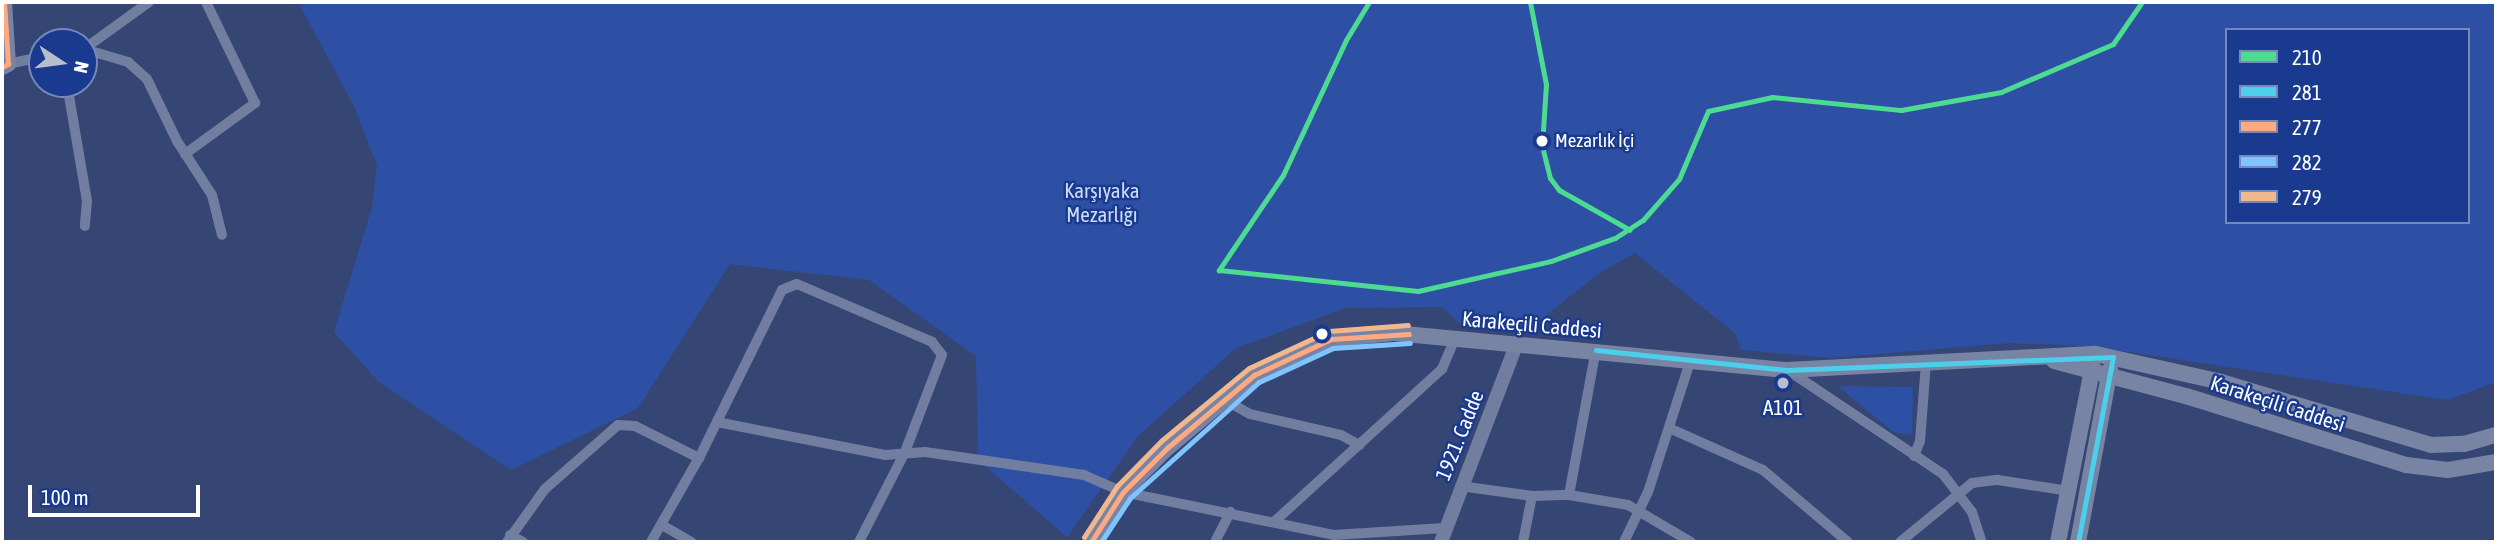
<!DOCTYPE html>
<html>
<head>
<meta charset="utf-8">
<style>
  body { margin:0 }
  #map { position:relative; width:2498px; height:544px; overflow:hidden; background:#354674; font-family:"Asap Condensed",sans-serif }
  div>[style] { position:absolute }
  [style*='--x'] { left:calc(var(--x)*1px); top:calc(var(--y)*1px); width:calc(var(--w)*1px); rotate:calc(var(--a)*1deg) }
  .green>* { inset:0; background:#2d50a5 }
  .minor>* { height:10px; margin:-5px; padding:0 5px; transform-origin:5px; border-radius:5px; background:#717e9f }
  .tertiary>* { height:14px; margin:-7px; padding:0 7px; transform-origin:7px; border-radius:7px; background:#717e9f }
  .secondary>* { height:16px; margin:-8px; padding:0 8px; transform-origin:8px; border-radius:8px; background:#7884a4 }
  .bus-1>* { height:5px; margin:-2.5px; padding:0 2.5px; transform-origin:2.5px; border-radius:2.5px; background:#4ddb92 }
  .bus-2>* { height:5px; margin:-2.5px; padding:0 2.5px; transform-origin:2.5px; border-radius:2.5px; background:#4dcfeb }
  .bus-3>* { height:5px; margin:-2.5px; padding:0 2.5px; transform-origin:2.5px; border-radius:2.5px; background:#ffa980 }
  .bus-4>* { height:5px; margin:-2.5px; padding:0 2.5px; transform-origin:2.5px; border-radius:2.5px; background:#80c4ff }
  .bus-5>* { height:5px; margin:-2.5px; padding:0 2.5px; transform-origin:2.5px; border-radius:2.5px; background:#f1b78d }
  .dots>* { width:19px; height:19px; translate:-50% -50%; box-sizing:border-box; border:4px solid #1a3a8f; border-radius:50% }
  span { translate:-50% -50%; white-space:nowrap; text-align:center; line-height:1.15; -webkit-text-stroke:5px #1a3a8f; paint-order:stroke }
  .bus-label { font-size:19px; color:#fff }
  .left { translate:0 -50%; text-align:left }
  .park-label { font-size:21px; color:#cddbfa }
  .street-label { font-size:21px; color:#fff }
  .poi-label { font-size:21px; color:#fff }
  .frame { position:absolute; inset:0; border:4px solid #fff; pointer-events:none }
  .legend { position:absolute; left:2225px; top:28px; width:245px; height:196px; box-sizing:border-box; background:#1a3a8f; border:2px solid #7689bc; margin:0; padding:9px 12px; list-style:none; font-size:21px; color:#fff }
  .legend li { display:flex; align-items:center; gap:14px; height:35px }
  .legend b { width:35px; border:2px solid #7689bc }
  .north { position:absolute; left:28px; top:28px; width:70px; height:70px; box-sizing:border-box; background:#1a3a8f; border:2px solid #7689bc; border-radius:50%; rotate:103deg; font-size:19px; font-weight:700; line-height:28px; text-align:center; color:#fff }
  .north::after { content:''; display:block; margin:auto; width:24px; height:32px; background:#b8bece; clip-path:polygon(50% 0,100% 100%,50% 72%,0 100%) }
  .scale { position:absolute; left:28px; top:485px; width:172px; height:32px; box-sizing:border-box; border:4px solid #fff; border-top:0; padding-left:9px; font-size:21px; line-height:24px; white-space:nowrap; color:#fff; -webkit-text-stroke:5px #1a3a8f; paint-order:stroke }
</style>
</head>
<body>
<div id="map">
  <div class="green">
    <div style="clip-path:polygon(evenodd,298px 2px,2496px 2px,2496px 382px,2447px 400px,2089px 346px,2009px 343px,1831px 358px,1741px 350px,1735px 333px,1635px 253px,1601px 272px,1531px 327px,1460px 324px,1442px 307px,1346px 308px,1236px 348px,1138px 436px,1067px 537px,978px 460px,976px 356px,869px 280px,730px 264px,638px 408px,511px 470px,379px 382px,334px 332px,372px 207px,377px 165px,353px 104px,298px 2px,2227px 30px,2468px 30px,2468px 222px,2227px 222px,2227px 30px)"></div>
    <div style="clip-path:polygon(1838px 386px,1913px 387px,1912px 435px,1893px 432px)"></div>
  </div>
  <div class="minor">
    <div style="--x:84;--y:49;--w:46;--a:16.5"></div>
    <div style="--x:128;--y:62;--w:25;--a:42"></div>
    <div style="--x:147;--y:79;--w:69;--a:64.2"></div>
    <div style="--x:177;--y:141;--w:64;--a:57.1"></div>
    <div style="--x:212;--y:195;--w:41;--a:76"></div>
    <div style="--x:84;--y:49;--w:80;--a:-35.9"></div>
    <div style="--x:8;--y:64;--w:35;--a:-12"></div>
    <div style="--x:67;--y:84;--w:119;--a:80.3"></div>
    <div style="--x:87;--y:201;--w:25;--a:95"></div>
    <div style="--x:185;--y:154;--w:87;--a:-36.1"></div>
    <div style="--x:255;--y:103;--w:112;--a:-115.9"></div>
    <div style="--x:1789;--y:371;--w:185;--a:33.8"></div>
    <div style="--x:1943;--y:474;--w:48;--a:52.7"></div>
    <div style="--x:1972;--y:512;--w:32;--a:72"></div>
    <div style="--x:1223;--y:399;--w:31;--a:29"></div>
    <div style="--x:1250;--y:414;--w:93;--a:13"></div>
    <div style="--x:1341;--y:435;--w:21;--a:29"></div>
    <div style="--x:717;--y:422;--w:171;--a:11.1"></div>
    <div style="--x:885;--y:455;--w:40;--a:-4.3"></div>
    <div style="--x:925;--y:452;--w:161;--a:8.2"></div>
    <div style="--x:1084;--y:475;--w:43;--a:23.6"></div>
    <div style="--x:1123;--y:492;--w:215;--a:11.5"></div>
    <div style="--x:1334;--y:535;--w:110;--a:-3.6"></div>
    <div style="--x:1669;--y:428;--w:103;--a:24.1"></div>
    <div style="--x:1763;--y:470;--w:111;--a:40.3"></div>
    <div style="--x:1914;--y:456;--w:16;--a:-68"></div>
    <div style="--x:1920;--y:441;--w:78;--a:-85.6"></div>
    <div style="--x:1460;--y:486;--w:73;--a:7.9"></div>
    <div style="--x:1532;--y:496;--w:37;--a:-2"></div>
    <div style="--x:1569;--y:495;--w:60;--a:9.6"></div>
    <div style="--x:1628;--y:505;--w:73;--a:30.4"></div>
    <div style="--x:1569;--y:495;--w:147;--a:-79.5"></div>
    <div style="--x:1275;--y:521;--w:226;--a:-42.3"></div>
    <div style="--x:1442;--y:369;--w:34;--a:-67"></div>
    <div style="--x:662;--y:525;--w:34;--a:30"></div>
    <div style="--x:510;--y:535;--w:15;--a:28"></div>
    <div style="--x:507;--y:542;--w:65;--a:-54.4"></div>
    <div style="--x:545;--y:489;--w:97;--a:-41.2"></div>
    <div style="--x:618;--y:425;--w:17;--a:3"></div>
    <div style="--x:635;--y:426;--w:72;--a:26.6"></div>
    <div style="--x:651;--y:542;--w:97;--a:-60.3"></div>
    <div style="--x:699;--y:458;--w:187;--a:-63.7"></div>
    <div style="--x:782;--y:290;--w:16;--a:-22"></div>
    <div style="--x:797;--y:284;--w:147;--a:23.2"></div>
    <div style="--x:932;--y:342;--w:16;--a:52"></div>
    <div style="--x:942;--y:355;--w:104;--a:110.9"></div>
    <div style="--x:905;--y:452;--w:101;--a:117.1"></div>
    <div style="--x:1215;--y:542;--w:34;--a:-63"></div>
    <div style="--x:1523;--y:542;--w:47;--a:-78.9"></div>
    <div style="--x:1624;--y:542;--w:55;--a:-64.4"></div>
    <div style="--x:1648;--y:492;--w:140;--a:-72.1"></div>
    <div style="--x:1900;--y:542;--w:93;--a:-39.3"></div>
    <div style="--x:1972;--y:483;--w:26;--a:-7"></div>
    <div style="--x:1998;--y:480;--w:72;--a:8.8"></div>
  </div>
  <div class="tertiary">
    <div style="--x:1441;--y:542;--w:213;--a:-69.1"></div>
  </div>
  <div class="secondary">
    <div style="--x:2;--y:67;--w:7;--a:-27"></div>
    <div style="--x:8;--y:64;--w:62;--a:-93.7"></div>
    <div style="--x:2054;--y:361;--w:137;--a:14.9"></div>
    <div style="--x:2186;--y:396;--w:231;--a:17.4"></div>
    <div style="--x:2406;--y:465;--w:42;--a:6.8"></div>
    <div style="--x:2448;--y:470;--w:49;--a:-9.5"></div>
    <div style="--x:1091;--y:542;--w:59;--a:-57.4"></div>
    <div style="--x:1123;--y:492;--w:62;--a:-45"></div>
    <div style="--x:1167;--y:448;--w:114;--a:-40"></div>
    <div style="--x:1254;--y:375;--w:85;--a:-25.1"></div>
    <div style="--x:1331;--y:339;--w:63;--a:-5.4"></div>
    <div style="--x:1394;--y:333;--w:395;--a:5.4"></div>
    <div style="--x:1787;--y:370;--w:309;--a:-3"></div>
    <div style="--x:2096;--y:354;--w:128;--a:12.6"></div>
    <div style="--x:2221;--y:382;--w:219;--a:16.7"></div>
    <div style="--x:2431;--y:445;--w:33;--a:-2"></div>
    <div style="--x:2464;--y:444;--w:33;--a:-16"></div>
    <div style="--x:2058;--y:542;--w:179;--a:-78.8"></div>
    <div style="--x:2078;--y:542;--w:176;--a:-79.5"></div>
  </div>
  <div class="bus-1">
    <div style="--x:1369;--y:2;--w:44;--a:121.2"></div>
    <div style="--x:1346;--y:40;--w:149;--a:115"></div>
    <div style="--x:1283;--y:175;--w:115;--a:124"></div>
    <div style="--x:1219;--y:270;--w:200;--a:6"></div>
    <div style="--x:1418;--y:291;--w:136;--a:-12.7"></div>
    <div style="--x:1551;--y:261;--w:68;--a:-19.8"></div>
    <div style="--x:1615;--y:238;--w:33;--a:-33"></div>
    <div style="--x:1643;--y:220;--w:55;--a:-48.7"></div>
    <div style="--x:1679;--y:179;--w:74;--a:-66.9"></div>
    <div style="--x:1708;--y:111;--w:66;--a:-12.3"></div>
    <div style="--x:1772;--y:97;--w:130;--a:5.8"></div>
    <div style="--x:1901;--y:110;--w:102;--a:-10.2"></div>
    <div style="--x:2001;--y:92;--w:122;--a:-23.2"></div>
    <div style="--x:2113;--y:44;--w:51;--a:-55.4"></div>
    <div style="--x:1530;--y:2;--w:84;--a:79"></div>
    <div style="--x:1546;--y:84;--w:62;--a:93.7"></div>
    <div style="--x:1542;--y:146;--w:33;--a:76"></div>
    <div style="--x:1550;--y:178;--w:15;--a:53"></div>
    <div style="--x:1559;--y:190;--w:81;--a:29.4"></div>
  </div>
  <div class="bus-2">
    <div style="--x:1596;--y:350;--w:192;--a:6"></div>
    <div style="--x:1787;--y:370;--w:326;--a:-2.3"></div>
    <div style="--x:2113;--y:357;--w:188;--a:100.7"></div>
  </div>
  <div class="bus-3">
    <div style="--x:2;--y:67;--w:7;--a:-27"></div>
    <div style="--x:8;--y:64;--w:62;--a:-93.7"></div>
    <div style="--x:1091;--y:542;--w:59;--a:-57.4"></div>
    <div style="--x:1123;--y:492;--w:62;--a:-45"></div>
    <div style="--x:1167;--y:448;--w:114;--a:-40"></div>
    <div style="--x:1254;--y:375;--w:85;--a:-25.1"></div>
    <div style="--x:1331;--y:339;--w:78;--a:-3.7"></div>
  </div>
  <div class="bus-4">
    <div style="--x:1101;--y:542;--w:53;--a:-56.6"></div>
    <div style="--x:1130;--y:498;--w:173;--a:-42"></div>
    <div style="--x:1259;--y:382;--w:81;--a:-24.7"></div>
    <div style="--x:1333;--y:348;--w:77;--a:-3.7"></div>
  </div>
  <div class="bus-5">
    <div style="--x:1084;--y:537;--w:61;--a:-57.1"></div>
    <div style="--x:1117;--y:486;--w:63;--a:-45.6"></div>
    <div style="--x:1161;--y:441;--w:114;--a:-39.7"></div>
    <div style="--x:1249;--y:368;--w:88;--a:-24.8"></div>
    <div style="--x:1329;--y:331;--w:79;--a:-4.3"></div>
  </div>
  <div class="dots">
    <div style="left:1542px;top:141px;background:#fff"></div>
    <div style="left:1322px;top:334px;background:#fff"></div>
    <div style="left:1783px;top:383px;background:#b8bece"></div>
  </div>
  <div class="bus-label">
    <span class="left" style="left:1555px;top:141px">Mezarlık İçi</span>
  </div>
  <div class="park-label">
    <span style="left:1102px;top:202px">Karşıyaka<br>Mezarlığı</span>
  </div>
  <div class="street-label">
    <span style="left:1532px;top:324px;rotate:5deg">Karakeçili Caddesi</span>
    <span style="left:2278px;top:403px;rotate:18deg">Karakeçili Caddesi</span>
    <span style="left:1459px;top:435px;rotate:-68deg">1921. Cadde</span>
  </div>
  <div class="poi-label">
    <span style="left:1783px;top:407px">A101</span>
  </div>
  <div class="frame"></div>
  <ul class="legend">
  <li><b style="height:9px;background:#4ddb92"></b>210</li>
  <li><b style="height:9px;background:#4dcfeb"></b>281</li>
  <li><b style="height:9px;background:#ffa980"></b>277</li>
  <li><b style="height:9px;background:#80c4ff"></b>282</li>
  <li><b style="height:9px;background:#f1b78d"></b>279</li>
  </ul>
  <div class="north">N</div>
  <div class="scale">100 m</div>
</div>
</body>
</html>
